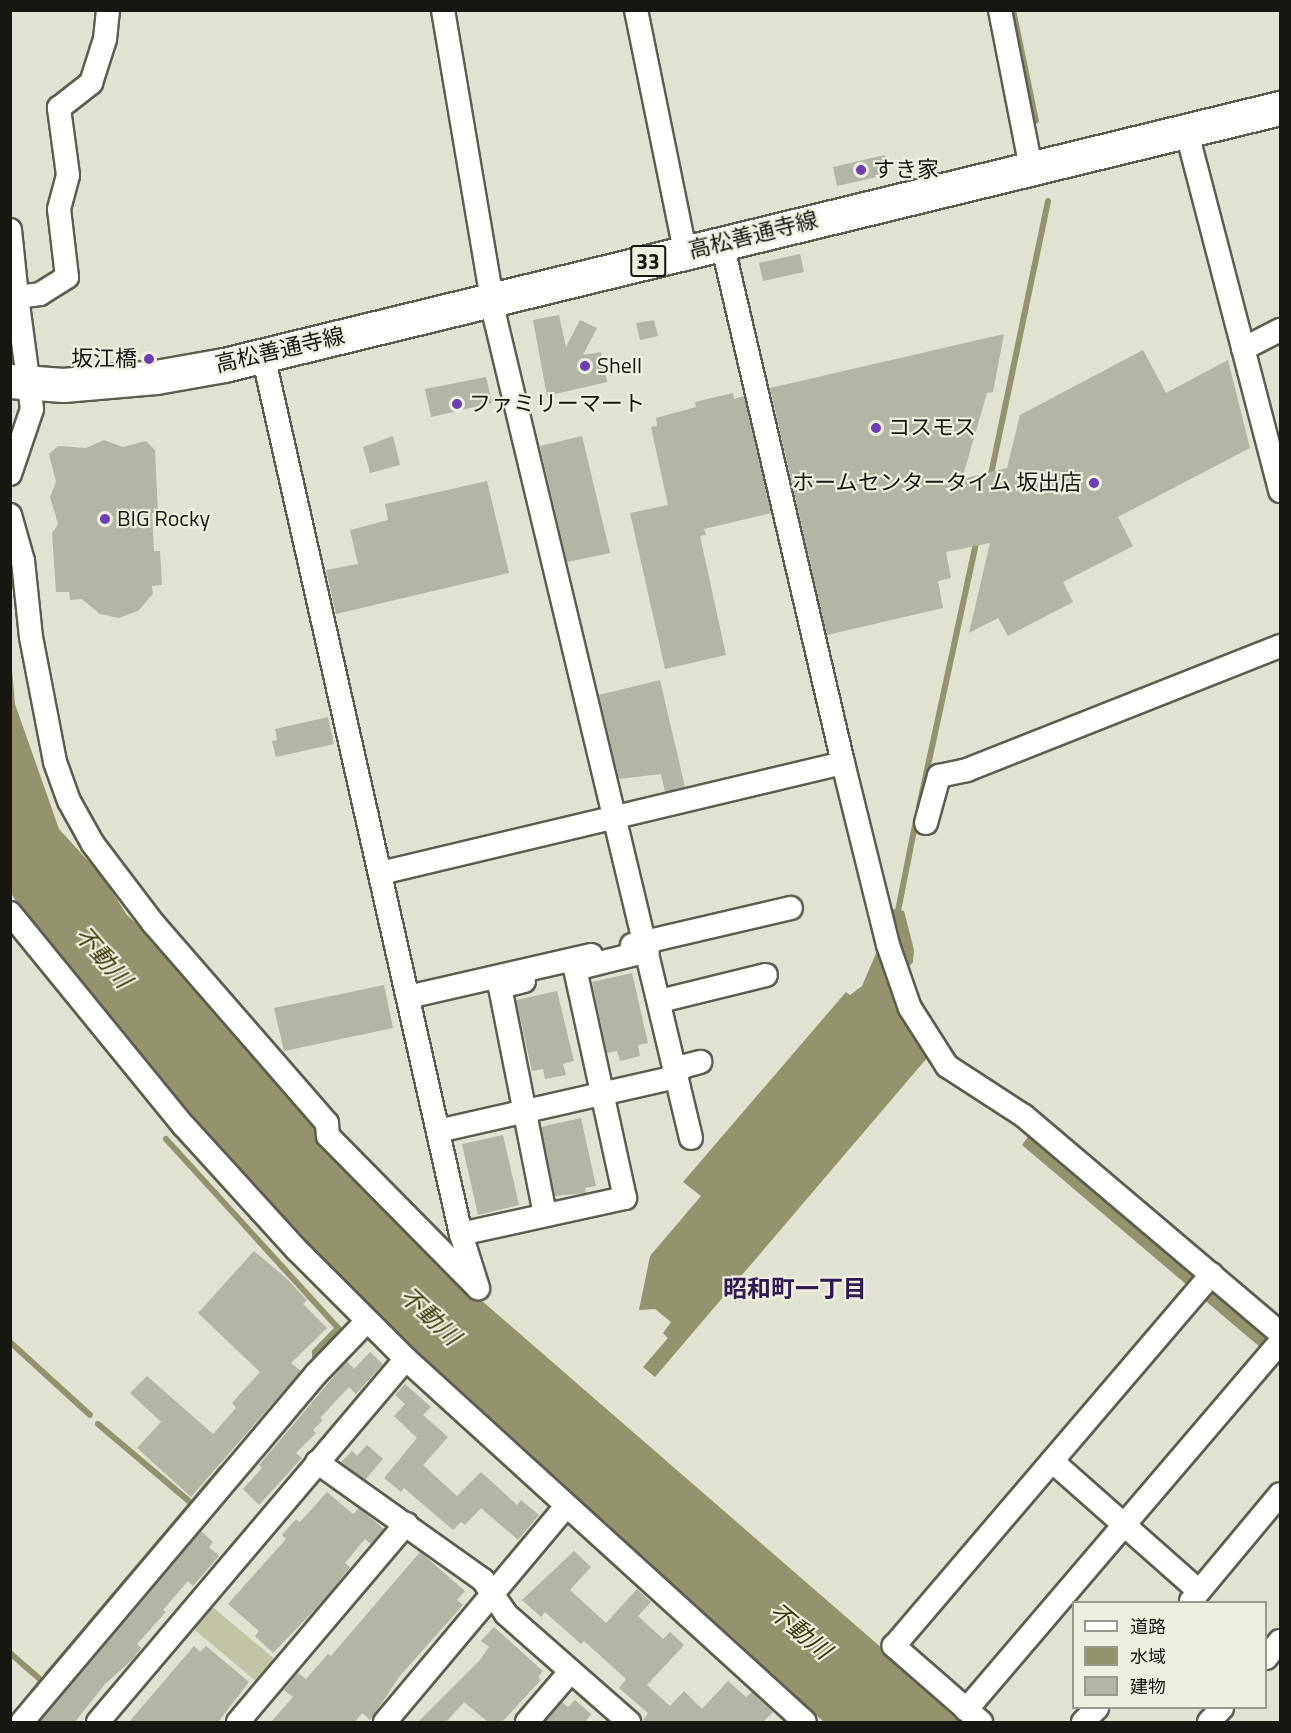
<!DOCTYPE html>
<html>
<head>
<meta charset="utf-8">
<style>
  body { margin:0 }
  #map { position:relative; width:1291px; height:1733px; overflow:hidden; background:#e1e2d2; font-family:"Titillium Web","Noto Sans JP",sans-serif }
  div>[style] { position:absolute }
  [style*='--x'] { left:calc(var(--x)*1px); top:calc(var(--y)*1px); width:calc(var(--w)*1px); rotate:calc(var(--a)*1deg) }
  .green>* { inset:0; background:#c3c4a5 }
  .water>* { inset:0; background:#93936d }
  .stream>* { height:6px; margin:-3px; padding:0 3px; transform-origin:3px; border-radius:3px; background:#93936d }
  .building>* { inset:0; background:#b5b5a6 }
  .roads { filter:drop-shadow(2px 0 #5d5d4f) drop-shadow(-2px 0 #5d5d4f) drop-shadow(0 2px #5d5d4f) drop-shadow(0 -2px #5d5d4f) }
  .street>* { height:22px; margin:-11px; padding:0 11px; transform-origin:11px; border-radius:11px; background:#fff }
  .primary>* { height:33px; margin:-16.5px; padding:0 16.5px; transform-origin:16.5px; border-radius:16.5px; background:#fff }
  .dots>* { width:16px; height:16px; translate:-50% -50%; box-sizing:border-box; border:3px solid #efefdf; border-radius:50% }
  span { translate:-50% -50%; white-space:nowrap; text-align:center; line-height:1.15; -webkit-text-stroke:4.5px #efefdf; paint-order:stroke }
  .shield-label span { padding:2px 4px; background:#efefdf; border:2px solid; border-radius:4px; -webkit-text-stroke-width:0 }
  .shield-label { font-size:21px; color:#171711; font-weight:700 }
  .poi-label { font-size:22px; color:#171711 }
  .left { translate:0 -50%; text-align:left }
  .right { translate:-100% -50%; text-align:right }
  .street-label { font-size:22px; color:#171711 }
  .water-label { font-size:24px; color:#393805; font-style:italic }
  .neighbourhood-label { font-size:24px; color:#301953; font-weight:700 }
  .frame { position:absolute; inset:0; border:12px solid #171711; pointer-events:none }
  .legend { position:absolute; left:1072px; top:1601px; width:195px; height:108px; box-sizing:border-box; background:#efefdf; border:2px solid #99998d; margin:0; padding:8px 10px; list-style:none; font-size:18px; color:#171711 }
  .legend li { display:flex; align-items:center; gap:12px; height:30px }
  .legend b { width:30px; border:2px solid #99998d }
</style>
</head>
<body>
<div id="map">
  <div class="green">
    <div style="clip-path:polygon(209px 1604px,277px 1661px,258px 1683px,190px 1626px)"></div>
  </div>
  <div class="water">
    <div style="clip-path:polygon(10px 648px,15px 704px,59px 829px,102px 876px,127px 915px,147px 933px,360px 1180px,466px 1287px,967px 1722px,824px 1722px,420px 1358px,283px 1224px,31px 926px,11px 893px)"></div>
    <div style="clip-path:polygon(888px 908px,904px 911px,914px 950px,913px 962px,906px 970px,903px 1016px,927px 1058px,655px 1377px,643px 1367px,668px 1338px,663px 1333px,671px 1322px,655px 1309px,639px 1310px,650px 1256px,701px 1196px,683px 1182px,846px 992px,850px 995px,862px 986px,880px 944px)"></div>
    <div style="clip-path:polygon(1030px 1134px,1280px 1348px,1280px 1364px,1022px 1145px)"></div>
  </div>
  <div class="stream">
    <div style="--x:1013;--y:10;--w:113;--a:78.3"></div>
    <div style="--x:990;--y:479;--w:284;--a:-78.2"></div>
    <div style="--x:919;--y:807;--w:274;--a:-77.8"></div>
    <div style="--x:897;--y:916;--w:98;--a:-78.8"></div>
    <div style="--x:166;--y:1139;--w:256;--a:47.7"></div>
    <div style="--x:338;--y:1328;--w:33;--a:134"></div>
    <div style="--x:315;--y:1352;--w:8;--a:90"></div>
    <div style="--x:10;--y:1342;--w:108;--a:42.4"></div>
    <div style="--x:98;--y:1424;--w:122;--a:40.3"></div>
    <div style="--x:10;--y:1653;--w:43;--a:41.2"></div>
    <div style="--x:42;--y:1681;--w:14;--a:129"></div>
    <div style="--x:47;--y:1675;--w:270;--a:-49.8"></div>
  </div>
  <div class="building">
    <div style="clip-path:polygon(885px 155px,890px 174px,837px 186px,833px 167px)"></div>
    <div style="clip-path:polygon(800px 254px,804px 272px,763px 281px,759px 263px)"></div>
    <div style="clip-path:polygon(559px 315px,566px 347px,580px 320px,597px 328px,583px 355px,601px 352px,607px 382px,547px 396px,533px 320px)"></div>
    <div style="clip-path:polygon(654px 320px,658px 336px,640px 340px,636px 323px)"></div>
    <div style="clip-path:polygon(1004px 334px,993px 392px,987px 393px,962px 479px,1007px 468px,1020px 415px,1143px 350px,1166px 393px,1228px 360px,1250px 448px,1118px 517px,1133px 546px,1063px 582px,1073px 602px,1008px 636px,998px 618px,969px 633px,990px 543px,946px 552px,951px 578px,938px 581px,943px 608px,827px 635px,770px 388px)"></div>
    <div style="clip-path:polygon(486px 377px,492px 403px,431px 417px,425px 389px)"></div>
    <div style="clip-path:polygon(733px 393px,734px 399px,744px 396px,771px 513px,704px 529px,706px 535px,700px 536px,726px 655px,665px 669px,630px 513px,668px 505px,651px 427px,657px 426px,656px 418px,696px 407px,695px 402px)"></div>
    <div style="clip-path:polygon(393px 436px,400px 465px,370px 473px,363px 447px)"></div>
    <div style="clip-path:polygon(582px 436px,610px 553px,567px 562px,540px 446px)"></div>
    <div style="clip-path:polygon(104px 440px,123px 447px,146px 441px,155px 450px,158px 513px,152px 513px,154px 551px,160px 551px,162px 585px,152px 586px,153px 594px,138px 611px,119px 618px,100px 614px,82px 599px,70px 600px,69px 592px,56px 592px,52px 533px,58px 524px,50px 497px,56px 482px,49px 454px,58px 446px,86px 448px)"></div>
    <div style="clip-path:polygon(487px 481px,509px 573px,336px 614px,326px 570px,358px 564px,350px 530px,388px 520px,385px 504px)"></div>
    <div style="clip-path:polygon(660px 680px,685px 787px,665px 792px,661px 774px,619px 779px,599px 695px)"></div>
    <div style="clip-path:polygon(328px 717px,334px 744px,276px 757px,272px 741px,277px 740px,275px 729px)"></div>
    <div style="clip-path:polygon(632px 973px,648px 1043px,638px 1045px,640px 1056px,620px 1061px,617px 1051px,607px 1053px,592px 982px)"></div>
    <div style="clip-path:polygon(384px 985px,393px 1028px,284px 1051px,274px 1008px)"></div>
    <div style="clip-path:polygon(557px 991px,574px 1061px,563px 1064px,566px 1075px,545px 1079px,543px 1069px,532px 1071px,516px 1000px)"></div>
    <div style="clip-path:polygon(581px 1118px,596px 1186px,585px 1188px,586px 1193px,555px 1196px,541px 1127px)"></div>
    <div style="clip-path:polygon(503px 1135px,519px 1205px,478px 1215px,462px 1144px)"></div>
    <div style="clip-path:polygon(254px 1251px,286px 1278px,307px 1300px,303px 1304px,327px 1328px,291px 1363px,301px 1371px,191px 1497px,137px 1448px,161px 1422px,130px 1393px,147px 1376px,213px 1434px,236px 1408px,232px 1403px,260px 1372px,198px 1313px)"></div>
    <div style="clip-path:polygon(370px 1352px,383px 1364px,356px 1394px,349px 1387px,320px 1418px,323px 1420px,313px 1430px,316px 1433px,296px 1453px,302px 1458px,259px 1505px,243px 1489px,262px 1468px,259px 1465px,347px 1361px,354px 1369px)"></div>
    <div style="clip-path:polygon(405px 1384px,431px 1407px,423px 1415px,448px 1437px,423px 1465px,457px 1496px,481px 1472px,517px 1505px,521px 1500px,539px 1515px,518px 1540px,481px 1508px,465px 1525px,461px 1522px,453px 1530px,404px 1488px,401px 1492px,384px 1478px,417px 1438px,394px 1416px,405px 1404px,395px 1395px)"></div>
    <div style="clip-path:polygon(367px 1445px,383px 1459px,365px 1480px,341px 1462px,352px 1451px,357px 1456px)"></div>
    <div style="clip-path:polygon(327px 1492px,353px 1514px,359px 1508px,384px 1529px,371px 1544px,365px 1539px,345px 1563px,350px 1567px,325px 1599px,273px 1653px,255px 1636px,259px 1631px,228px 1604px,286px 1539px,282px 1535px,296px 1519px,300px 1522px)"></div>
    <div style="clip-path:polygon(201px 1531px,213px 1542px,209px 1547px,219px 1556px,193px 1586px,188px 1581px,163px 1610px,166px 1612px,137px 1644px,141px 1648px,133px 1659px,105px 1684px,75px 1722px,39px 1722px)"></div>
    <div style="clip-path:polygon(574px 1551px,591px 1567px,570px 1590px,606px 1623px,637px 1589px,651px 1602px,638px 1616px,663px 1639px,670px 1632px,684px 1645px,647px 1685px,670px 1706px,684px 1691px,702px 1709px,728px 1681px,746px 1697px,752px 1692px,773px 1712px,763px 1722px,642px 1722px,648px 1713px,619px 1688px,626px 1679px,584px 1641px,581px 1644px,545px 1612px,541px 1617px,522px 1600px)"></div>
    <div style="clip-path:polygon(420px 1552px,465px 1591px,457px 1600px,463px 1605px,399px 1677px,374px 1715px,370px 1720px,362px 1713px,355px 1722px,271px 1722px,293px 1697px,284px 1690px,298px 1673px,306px 1679px,328px 1654px,331px 1656px)"></div>
    <div style="clip-path:polygon(494px 1627px,543px 1671px,538px 1677px,541px 1680px,502px 1722px,488px 1722px,464px 1702px,446px 1722px,418px 1722px,480px 1660px,489px 1647px,481px 1641px)"></div>
    <div style="clip-path:polygon(194px 1646px,200px 1652px,206px 1646px,249px 1682px,218px 1722px,129px 1722px)"></div>
    <div style="clip-path:polygon(575px 1700px,591px 1714px,585px 1722px,544px 1722px,562px 1702px,568px 1707px)"></div>
  </div>
  <div class="roads">
    <div class="street">
      <div style="--x:443;--y:10;--w:312;--a:80.4"></div>
      <div style="--x:495;--y:318;--w:843;--a:76.56"></div>
      <div style="--x:636;--y:10;--w:246;--a:78.5"></div>
      <div style="--x:1000;--y:10;--w:161;--a:78.9"></div>
      <div style="--x:1186;--y:129;--w:374;--a:75.4"></div>
      <div style="--x:10;--y:230;--w:67;--a:84"></div>
      <div style="--x:722;--y:243;--w:534;--a:76.9"></div>
      <div style="--x:843;--y:763;--w:187;--a:76.1"></div>
      <div style="--x:888;--y:945;--w:67;--a:70.8"></div>
      <div style="--x:910;--y:1008;--w:69;--a:57.5"></div>
      <div style="--x:947;--y:1066;--w:92;--a:33"></div>
      <div style="--x:1024;--y:1116;--w:336;--a:40.3"></div>
      <div style="--x:1243;--y:349;--w:42;--a:-27.2"></div>
      <div style="--x:263;--y:355;--w:901;--a:77.31"></div>
      <div style="--x:461;--y:1234;--w:57;--a:72.5"></div>
      <div style="--x:10;--y:474;--w:69;--a:-71.3"></div>
      <div style="--x:32;--y:409;--w:113;--a:-97.6"></div>
      <div style="--x:17;--y:297;--w:23;--a:-7"></div>
      <div style="--x:40;--y:294;--w:32;--a:-32"></div>
      <div style="--x:67;--y:277;--w:68;--a:-96.7"></div>
      <div style="--x:59;--y:209;--w:35;--a:-75"></div>
      <div style="--x:68;--y:175;--w:68;--a:-97.7"></div>
      <div style="--x:59;--y:108;--w:41;--a:-38"></div>
      <div style="--x:91;--y:83;--w:46;--a:-72.3"></div>
      <div style="--x:105;--y:39;--w:29;--a:-84"></div>
      <div style="--x:10;--y:515;--w:48;--a:74.2"></div>
      <div style="--x:23;--y:561;--w:76;--a:84"></div>
      <div style="--x:31;--y:637;--w:127;--a:79.1"></div>
      <div style="--x:55;--y:762;--w:41;--a:70.3"></div>
      <div style="--x:69;--y:801;--w:49;--a:60.8"></div>
      <div style="--x:93;--y:844;--w:99;--a:52.8"></div>
      <div style="--x:153;--y:923;--w:265;--a:49"></div>
      <div style="--x:327;--y:1123;--w:13;--a:86"></div>
      <div style="--x:328;--y:1136;--w:209;--a:45.4"></div>
      <div style="--x:926;--y:823;--w:49;--a:-74.5"></div>
      <div style="--x:939;--y:776;--w:29;--a:-12"></div>
      <div style="--x:967;--y:770;--w:337;--a:-21.6"></div>
      <div style="--x:381;--y:873;--w:475;--a:-13.4"></div>
      <div style="--x:10;--y:913;--w:275;--a:50.8"></div>
      <div style="--x:184;--y:1126;--w:168;--a:47.7"></div>
      <div style="--x:297;--y:1250;--w:154;--a:45"></div>
      <div style="--x:406;--y:1359;--w:539;--a:42.3"></div>
      <div style="--x:632;--y:945;--w:163;--a:-13.1"></div>
      <div style="--x:524;--y:981;--w:25;--a:166"></div>
      <div style="--x:500;--y:987;--w:232;--a:78.8"></div>
      <div style="--x:408;--y:997;--w:188;--a:-12.9"></div>
      <div style="--x:660;--y:1001;--w:109;--a:-13.8"></div>
      <div style="--x:438;--y:1131;--w:235;--a:-12.8"></div>
      <div style="--x:667;--y:1079;--w:22;--a:-36"></div>
      <div style="--x:685;--y:1066;--w:16;--a:-15"></div>
      <div style="--x:461;--y:1234;--w:168;--a:-12.4"></div>
      <div style="--x:625;--y:1198;--w:234;--a:-102.3"></div>
      <div style="--x:575;--y:969;--w:75;--a:-13.9"></div>
      <div style="--x:1052;--y:1461;--w:196;--a:41.5"></div>
      <div style="--x:317;--y:1462;--w:204;--a:35.4"></div>
      <div style="--x:483;--y:1580;--w:41;--a:55.9"></div>
      <div style="--x:506;--y:1614;--w:164;--a:41.3"></div>
      <div style="--x:1191;--y:1601;--w:139;--a:-50.2"></div>
      <div style="--x:1266;--y:1658;--w:22;--a:-51"></div>
      <div style="--x:966;--y:1710;--w:483;--a:-49.5"></div>
      <div style="--x:22;--y:1722;--w:456;--a:-49.8"></div>
      <div style="--x:316;--y:1374;--w:74;--a:-46.1"></div>
      <div style="--x:98;--y:1722;--w:476;--a:-49.7"></div>
      <div style="--x:238;--y:1722;--w:260;--a:-49.7"></div>
      <div style="--x:385;--y:1722;--w:282;--a:-50"></div>
      <div style="--x:527;--y:1722;--w:67;--a:-49.2"></div>
      <div style="--x:981;--y:1722;--w:116;--a:-138.9"></div>
      <div style="--x:894;--y:1646;--w:489;--a:-49.5"></div>
      <div style="--x:1083;--y:1722;--w:20;--a:-45"></div>
      <div style="--x:1209;--y:1722;--w:19;--a:-47"></div>
    </div>
    <div class="primary">
      <div style="--x:10;--y:381;--w:53;--a:4.3"></div>
      <div style="--x:63;--y:385;--w:93;--a:-4.9"></div>
      <div style="--x:156;--y:377;--w:69;--a:-10"></div>
      <div style="--x:224;--y:365;--w:1087;--a:-13.68"></div>
    </div>
  </div>
  <div class="dots">
    <div style="left:861px;top:170px;background:#6d3db4"></div>
    <div style="left:149px;top:359px;background:#6d3db4"></div>
    <div style="left:585px;top:366px;background:#6d3db4"></div>
    <div style="left:457px;top:404px;background:#6d3db4"></div>
    <div style="left:876px;top:428px;background:#6d3db4"></div>
    <div style="left:1094px;top:483px;background:#6d3db4"></div>
    <div style="left:105px;top:519px;background:#6d3db4"></div>
  </div>
  <div class="shield-label">
    <span style="left:648px;top:261px">33</span>
  </div>
  <div class="poi-label">
    <span class="left" style="left:873px;top:170px">すき家</span>
    <span class="right" style="left:137px;top:359px">坂江橋</span>
    <span class="left" style="left:597px;top:366px">Shell</span>
    <span class="left" style="left:469px;top:404px">ファミリーマート</span>
    <span class="left" style="left:888px;top:428px">コスモス</span>
    <span class="right" style="left:1082px;top:483px">ホームセンタータイム 坂出店</span>
    <span class="left" style="left:117px;top:519px">BIG Rocky</span>
  </div>
  <div class="street-label">
    <span style="left:753px;top:235px;rotate:-14deg">高松善通寺線</span>
    <span style="left:280px;top:350px;rotate:-13deg">高松善通寺線</span>
  </div>
  <div class="water-label">
    <span style="left:103px;top:957px;rotate:49deg">不動川</span>
    <span style="left:430px;top:1316px;rotate:43deg">不動川</span>
    <span style="left:800px;top:1631px;rotate:40deg">不動川</span>
  </div>
  <div class="neighbourhood-label">
    <span style="left:795px;top:1289px">昭和町一丁目</span>
  </div>
  <div class="frame"></div>
  <ul class="legend">
  <li><b style="height:8px;background:#fff"></b>道路</li>
  <li><b style="height:16px;background:#93936d"></b>水域</li>
  <li><b style="height:16px;background:#b5b5a6"></b>建物</li>
  </ul>
</div>
</body>
</html>
